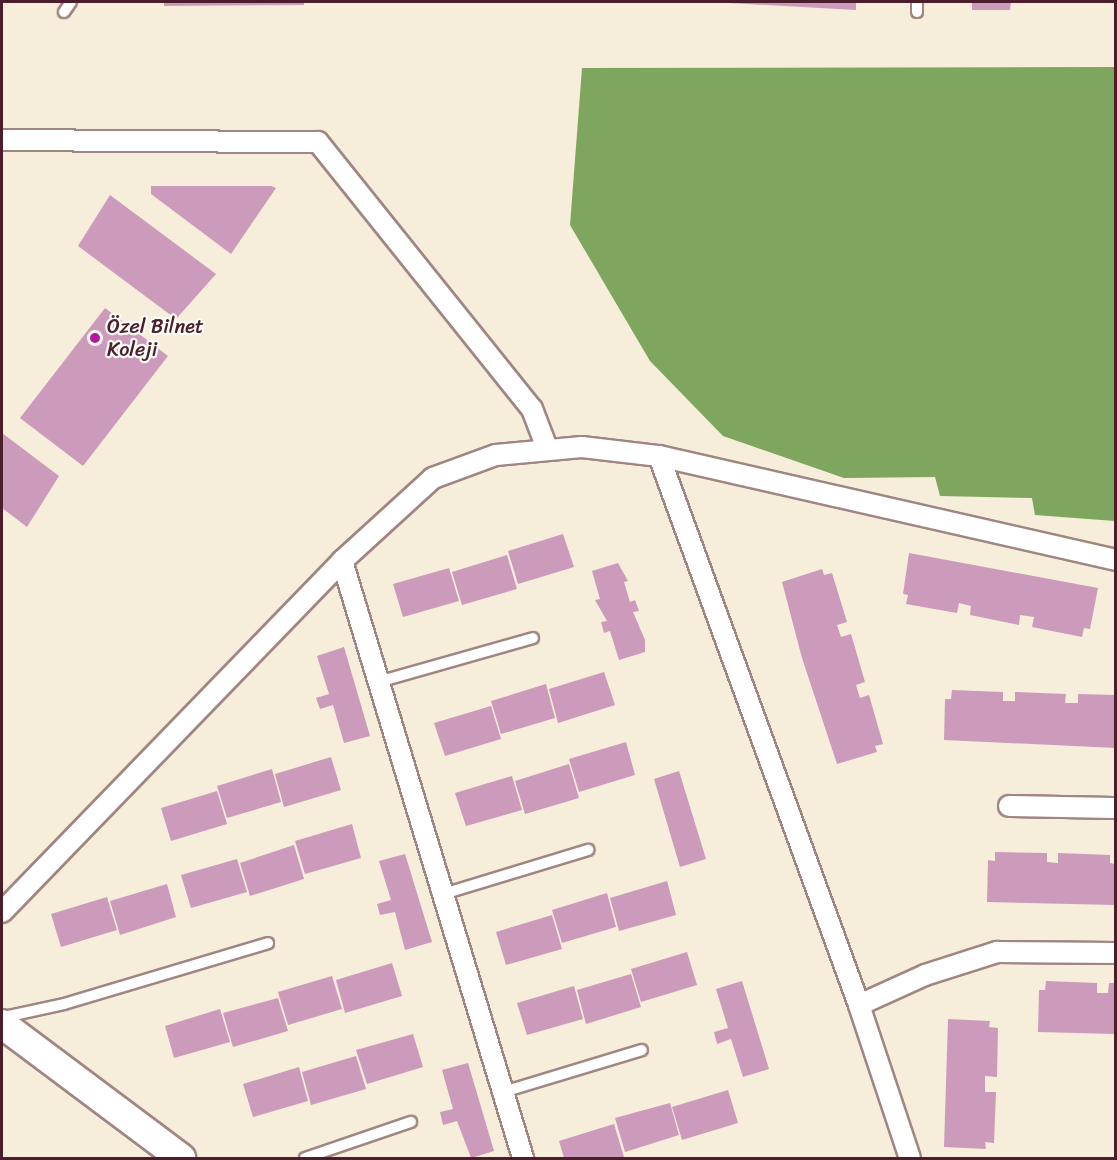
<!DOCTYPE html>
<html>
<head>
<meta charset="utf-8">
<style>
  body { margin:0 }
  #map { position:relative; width:1117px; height:1160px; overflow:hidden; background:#f6edda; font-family:Sriracha,sans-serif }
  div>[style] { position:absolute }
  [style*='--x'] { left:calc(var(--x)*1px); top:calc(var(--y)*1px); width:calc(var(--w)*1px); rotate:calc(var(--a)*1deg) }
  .forest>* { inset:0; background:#7ea65e }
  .building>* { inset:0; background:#cc9bbb }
  .roads { filter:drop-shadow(2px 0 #a08682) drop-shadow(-2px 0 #a08682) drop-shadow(0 2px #a08682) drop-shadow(0 -2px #a08682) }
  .lane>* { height:10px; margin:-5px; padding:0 5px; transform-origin:5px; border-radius:5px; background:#fff }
  .street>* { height:20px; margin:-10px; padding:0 10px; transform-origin:10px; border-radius:10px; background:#fff }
  .secondary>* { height:28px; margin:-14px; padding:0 14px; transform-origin:14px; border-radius:14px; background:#fff }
  .dots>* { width:16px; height:16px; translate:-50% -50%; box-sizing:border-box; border:3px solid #fdfcf7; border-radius:50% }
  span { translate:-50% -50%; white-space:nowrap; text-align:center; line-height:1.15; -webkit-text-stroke:4.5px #fdfcf7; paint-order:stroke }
  .poi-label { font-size:20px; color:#4a1f2b }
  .left { translate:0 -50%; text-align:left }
  .frame { position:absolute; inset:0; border:3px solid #4a1f2b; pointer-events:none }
</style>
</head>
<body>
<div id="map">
  <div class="forest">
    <div style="clip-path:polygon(1115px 67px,1115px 521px,1035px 515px,1032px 498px,940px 496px,935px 477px,844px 478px,723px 436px,650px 361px,570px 225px,582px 68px)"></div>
  </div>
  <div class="building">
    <div style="clip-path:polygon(164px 2px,304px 2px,304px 5px,164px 6px)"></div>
    <div style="clip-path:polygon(712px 2px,856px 2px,856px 10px)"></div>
    <div style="clip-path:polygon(972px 2px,1011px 2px,1010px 10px,972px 10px)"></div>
    <div style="clip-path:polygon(151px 186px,271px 186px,276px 188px,231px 254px,151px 194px)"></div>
    <div style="clip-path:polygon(110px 195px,216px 274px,176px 319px,78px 246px)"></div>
    <div style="clip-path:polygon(105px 308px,168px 356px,83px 466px,20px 418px)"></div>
    <div style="clip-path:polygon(2px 433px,59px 476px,27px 527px,2px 508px)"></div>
    <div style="clip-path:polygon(563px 534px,574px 567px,518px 584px,508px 551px)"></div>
    <div style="clip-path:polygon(909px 553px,1098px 588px,1090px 629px,1084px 628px,1082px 637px,1032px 627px,1034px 617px,1020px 615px,1019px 625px,970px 615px,971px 606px,959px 603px,957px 613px,906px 604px,908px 595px,903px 594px)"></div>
    <div style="clip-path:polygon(507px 555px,517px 589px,462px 605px,452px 572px)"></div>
    <div style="clip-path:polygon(618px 563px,628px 581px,624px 582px,630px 602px,635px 600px,639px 611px,633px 612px,645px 640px,645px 652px,619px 660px,610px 631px,604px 633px,601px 622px,607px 621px,595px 600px,600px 599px,592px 571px)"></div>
    <div style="clip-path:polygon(449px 568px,459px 601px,403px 617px,393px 584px)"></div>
    <div style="clip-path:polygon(822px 569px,824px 575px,832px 573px,847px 622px,837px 625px,841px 637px,851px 634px,865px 682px,856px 685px,860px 698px,869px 695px,883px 744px,875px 746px,877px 752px,837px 764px,802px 658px,782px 582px)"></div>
    <div style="clip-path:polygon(344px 647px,370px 736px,344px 743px,333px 705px,320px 709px,316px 698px,329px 694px,317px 656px)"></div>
    <div style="clip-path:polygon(604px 672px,615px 705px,558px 723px,549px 689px)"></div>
    <div style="clip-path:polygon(546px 684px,555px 718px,501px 734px,491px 701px)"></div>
    <div style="clip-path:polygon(952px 690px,1003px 692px,1003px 701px,1015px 701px,1015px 692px,1066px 694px,1065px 703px,1078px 703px,1078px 694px,1116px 695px,1116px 748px,944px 740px,945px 699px,951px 699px)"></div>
    <div style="clip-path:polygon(491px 706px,501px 739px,445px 756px,434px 723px)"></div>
    <div style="clip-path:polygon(626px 742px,635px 775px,579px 792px,569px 759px)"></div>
    <div style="clip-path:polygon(331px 757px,341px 790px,284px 807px,275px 774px)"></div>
    <div style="clip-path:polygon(569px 764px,579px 798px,525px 814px,515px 781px)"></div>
    <div style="clip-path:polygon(272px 769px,281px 802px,227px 818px,217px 786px)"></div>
    <div style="clip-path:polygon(679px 771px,706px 859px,680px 867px,654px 779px)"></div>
    <div style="clip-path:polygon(512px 776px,522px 810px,466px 826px,455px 793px)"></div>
    <div style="clip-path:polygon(217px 791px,227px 824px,171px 841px,161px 808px)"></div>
    <div style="clip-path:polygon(352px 824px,361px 858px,305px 874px,295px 841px)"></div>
    <div style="clip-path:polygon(294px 845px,304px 879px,250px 896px,240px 863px)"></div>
    <div style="clip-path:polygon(995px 852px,1047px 853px,1047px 862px,1058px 863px,1058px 853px,1110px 855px,1110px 863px,1116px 864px,1115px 905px,987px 902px,988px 860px,995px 861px)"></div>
    <div style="clip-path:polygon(405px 854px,432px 942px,405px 950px,395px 912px,380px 915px,377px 904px,391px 900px,379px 861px)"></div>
    <div style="clip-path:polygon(237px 859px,247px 892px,191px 908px,181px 875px)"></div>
    <div style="clip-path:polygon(667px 881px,676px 915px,619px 931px,610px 898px)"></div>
    <div style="clip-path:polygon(167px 884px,176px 917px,120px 935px,110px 901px)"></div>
    <div style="clip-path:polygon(607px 893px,616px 927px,562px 943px,552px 910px)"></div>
    <div style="clip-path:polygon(107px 897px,117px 930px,61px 947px,51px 914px)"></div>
    <div style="clip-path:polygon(552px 915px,562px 949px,506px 965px,496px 932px)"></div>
    <div style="clip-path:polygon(687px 952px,697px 985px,641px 1002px,631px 969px)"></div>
    <div style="clip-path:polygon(392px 963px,402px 996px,345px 1013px,336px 980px)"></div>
    <div style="clip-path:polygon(631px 974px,641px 1007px,586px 1024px,577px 990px)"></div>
    <div style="clip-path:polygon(332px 976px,342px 1009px,288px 1025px,278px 992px)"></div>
    <div style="clip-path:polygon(742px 981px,769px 1069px,743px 1077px,731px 1039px,717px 1044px,714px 1032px,728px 1028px,716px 989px)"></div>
    <div style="clip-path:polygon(1046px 981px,1097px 983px,1097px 993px,1108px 993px,1109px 983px,1116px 983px,1116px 1034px,1038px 1032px,1039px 990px,1045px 990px)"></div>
    <div style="clip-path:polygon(574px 986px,583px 1019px,527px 1035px,517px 1003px)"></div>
    <div style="clip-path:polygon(278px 998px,288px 1031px,233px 1047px,223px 1013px)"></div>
    <div style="clip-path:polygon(220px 1009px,230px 1042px,174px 1058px,165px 1026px)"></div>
    <div style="clip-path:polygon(948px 1019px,990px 1021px,989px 1027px,998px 1028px,997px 1077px,985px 1076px,985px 1092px,996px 1092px,994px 1143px,985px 1142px,986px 1149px,944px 1147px)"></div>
    <div style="clip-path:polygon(413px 1034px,423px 1067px,367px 1084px,356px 1050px)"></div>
    <div style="clip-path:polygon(356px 1056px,366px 1089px,311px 1105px,302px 1072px)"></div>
    <div style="clip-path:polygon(468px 1063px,494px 1151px,471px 1158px,457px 1121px,443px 1125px,440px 1112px,453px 1109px,442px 1070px)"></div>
    <div style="clip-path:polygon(299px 1067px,308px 1101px,253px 1117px,243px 1084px)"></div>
    <div style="clip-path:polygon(728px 1090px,738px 1123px,682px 1140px,672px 1107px)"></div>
    <div style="clip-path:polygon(670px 1103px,679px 1135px,625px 1152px,615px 1118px)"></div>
    <div style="clip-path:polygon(614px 1124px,624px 1157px,564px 1158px,559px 1141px)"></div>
  </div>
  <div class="roads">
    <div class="lane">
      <div style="--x:917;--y:2;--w:10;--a:90"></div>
      <div style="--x:64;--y:12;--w:12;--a:-55"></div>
      <div style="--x:378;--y:682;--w:161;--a:-15.8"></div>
      <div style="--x:443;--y:894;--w:152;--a:-16.9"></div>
      <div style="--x:9;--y:1016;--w:56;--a:-12.3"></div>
      <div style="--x:64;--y:1004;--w:213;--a:-16.6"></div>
      <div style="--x:503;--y:1092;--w:145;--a:-16.8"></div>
      <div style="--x:305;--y:1158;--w:112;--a:-18.8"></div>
    </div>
    <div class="street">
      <div style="--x:2;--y:140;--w:316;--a:0.4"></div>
      <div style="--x:318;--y:142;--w:342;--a:51.3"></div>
      <div style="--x:532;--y:409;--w:42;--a:69"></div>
      <div style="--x:659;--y:456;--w:584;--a:69.98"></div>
      <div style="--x:859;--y:1005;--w:161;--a:71.6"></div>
      <div style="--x:342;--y:561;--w:624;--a:73.13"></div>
      <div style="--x:1009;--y:806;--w:107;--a:1.1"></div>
      <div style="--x:2;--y:912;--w:489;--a:-45.9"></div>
      <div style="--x:342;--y:561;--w:123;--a:-42.4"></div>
      <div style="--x:433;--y:478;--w:67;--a:-20.1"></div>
      <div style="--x:496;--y:455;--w:86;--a:-5.3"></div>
      <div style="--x:582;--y:447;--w:78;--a:6.7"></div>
      <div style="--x:659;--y:456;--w:469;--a:12.8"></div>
      <div style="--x:859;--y:1005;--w:72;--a:-24.4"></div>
      <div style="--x:925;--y:975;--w:76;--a:-17.7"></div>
      <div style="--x:997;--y:952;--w:119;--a:0.5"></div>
    </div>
    <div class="secondary">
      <div style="--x:2;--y:1024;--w:224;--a:36.8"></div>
    </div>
  </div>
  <div class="dots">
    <div style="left:95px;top:338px;background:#b5179e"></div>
  </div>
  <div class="poi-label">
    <span class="left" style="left:107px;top:338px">Özel Bilnet<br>Koleji</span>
  </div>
  <div class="frame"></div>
</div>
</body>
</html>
